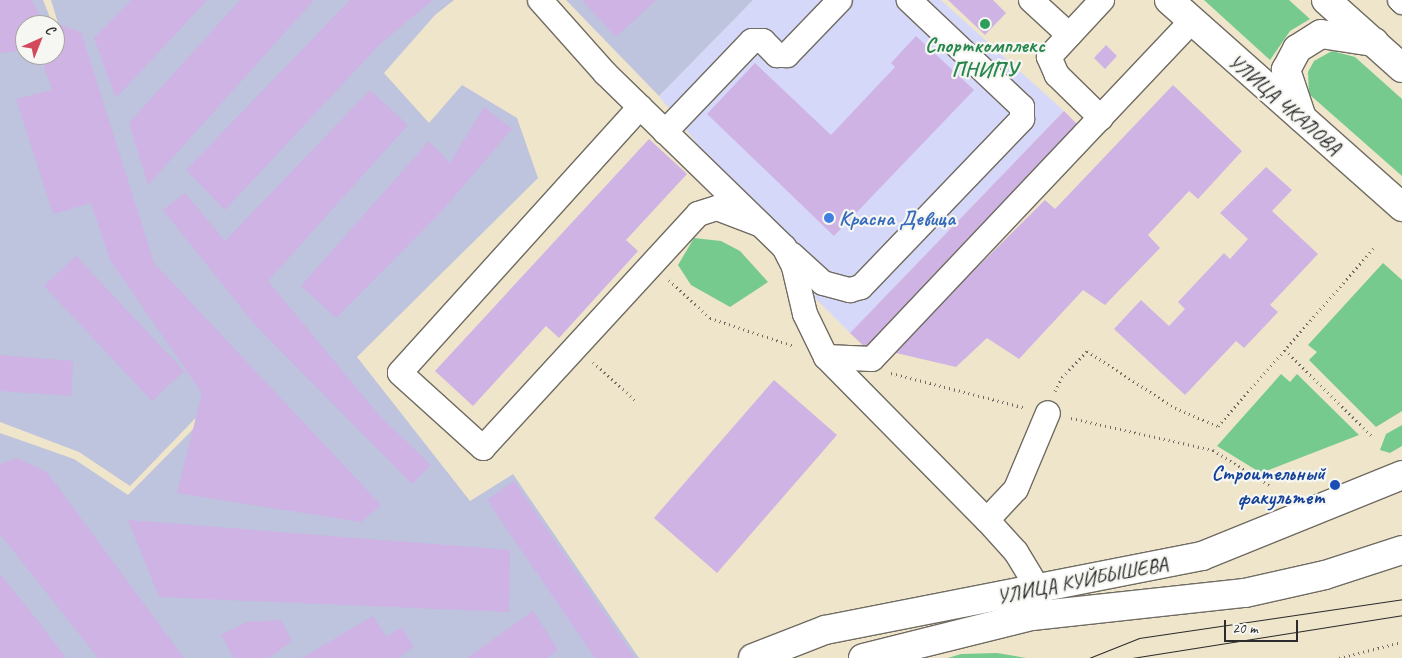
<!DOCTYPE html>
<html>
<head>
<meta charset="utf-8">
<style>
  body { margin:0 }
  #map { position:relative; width:1402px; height:658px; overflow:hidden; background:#efe5ca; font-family:Caveat,sans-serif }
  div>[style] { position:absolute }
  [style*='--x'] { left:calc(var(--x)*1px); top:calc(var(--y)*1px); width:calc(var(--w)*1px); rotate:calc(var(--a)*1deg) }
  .built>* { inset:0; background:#d6d8f9 }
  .industrial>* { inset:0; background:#bec3de }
  .green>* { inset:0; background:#76ca8e }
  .building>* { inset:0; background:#ceb3e4 }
  .path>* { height:3px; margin-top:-1.5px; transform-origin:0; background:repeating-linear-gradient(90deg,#706c63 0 1px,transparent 0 5px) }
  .roads { filter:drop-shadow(1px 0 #706c63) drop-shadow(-1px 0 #706c63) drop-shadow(0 1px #706c63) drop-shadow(0 -1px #706c63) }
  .minor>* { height:24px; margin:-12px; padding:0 12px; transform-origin:12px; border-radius:12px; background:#fff }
  .major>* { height:28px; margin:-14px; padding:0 14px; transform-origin:14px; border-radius:14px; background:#fff }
  .tram>* { height:1px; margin:-0.5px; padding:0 0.5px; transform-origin:0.5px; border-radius:0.5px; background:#2b2b2b }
  .dots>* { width:14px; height:14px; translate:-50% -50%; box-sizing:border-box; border:2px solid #f6f6f2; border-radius:50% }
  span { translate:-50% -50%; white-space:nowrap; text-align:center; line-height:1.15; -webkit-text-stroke:4.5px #f6f6f2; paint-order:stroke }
  .leisure-label { font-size:21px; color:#27864d; font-weight:700 }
  .street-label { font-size:21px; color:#2b2b2b }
  .shop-label { font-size:21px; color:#366cbe; font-weight:700 }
  .left { translate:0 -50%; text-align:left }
  .transit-label { font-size:21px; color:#164399; font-weight:700 }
  .right { translate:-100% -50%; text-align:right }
  .north { position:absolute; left:15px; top:15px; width:50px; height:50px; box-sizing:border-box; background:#f6f6f2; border:1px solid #a5a5a2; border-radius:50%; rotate:44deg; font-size:14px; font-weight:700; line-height:20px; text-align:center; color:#2b2b2b }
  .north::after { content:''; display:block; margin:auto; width:18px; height:22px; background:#d1495b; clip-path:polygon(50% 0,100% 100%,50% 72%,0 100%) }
  .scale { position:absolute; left:1224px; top:620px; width:74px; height:22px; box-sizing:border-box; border:2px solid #2b2b2b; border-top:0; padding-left:6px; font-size:15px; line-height:18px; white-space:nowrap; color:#2b2b2b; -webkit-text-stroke:4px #f6f6f2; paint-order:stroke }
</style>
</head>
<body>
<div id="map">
  <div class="built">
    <div style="clip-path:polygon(753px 0,941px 0,1064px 111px,850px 333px,812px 295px,830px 274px,699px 146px,659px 96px)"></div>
  </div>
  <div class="industrial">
    <div style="clip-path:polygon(0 0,43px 0,53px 25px,25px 25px,25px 55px,55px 55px,131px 281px,214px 399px,130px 486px,79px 452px,0 422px)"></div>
    <div style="clip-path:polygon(51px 0,454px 0,435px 15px,384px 73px,429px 123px,462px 85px,517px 118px,538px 178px,357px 357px,470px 501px,513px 474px,639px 658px,0 658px,0 433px,74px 459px,128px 495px,221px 401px,137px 281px)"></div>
    <div style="clip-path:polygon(566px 0,753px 0,659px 96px)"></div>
  </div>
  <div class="green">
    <div style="clip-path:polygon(1204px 0,1289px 0,1310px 19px,1290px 31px,1270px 60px)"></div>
    <div style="clip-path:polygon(1332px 51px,1355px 57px,1402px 99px,1402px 176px,1309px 94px,1308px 72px,1314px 61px)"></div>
    <div style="clip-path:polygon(694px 238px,721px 241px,740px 251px,768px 282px,730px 307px,691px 285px,678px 265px)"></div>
    <div style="clip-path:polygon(1383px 263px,1402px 280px,1402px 411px,1376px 427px,1309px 360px,1317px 352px,1308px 345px)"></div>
    <div style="clip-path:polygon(1281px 374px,1290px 382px,1297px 374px,1359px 435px,1261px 473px,1217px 446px)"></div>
    <div style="clip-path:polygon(1402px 425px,1402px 446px,1390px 453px,1380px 450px,1386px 434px)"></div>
    <div style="clip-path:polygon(997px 653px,1026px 658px,948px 658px,961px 654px)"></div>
  </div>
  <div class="building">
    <div style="clip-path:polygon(0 0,32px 0,42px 19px,81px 32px,154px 263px,381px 505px,361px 522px,177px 493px,202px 393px,110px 260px,91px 203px,53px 214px,16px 99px,52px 90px,40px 55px,55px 55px,55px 25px,25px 25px,25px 50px,0 53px)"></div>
    <div style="clip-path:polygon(131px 0,207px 0,116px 98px,94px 38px)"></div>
    <div style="clip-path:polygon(240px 0,314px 0,148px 185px,129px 123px)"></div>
    <div style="clip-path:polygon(350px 0,433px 0,379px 45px,225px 210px,186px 170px)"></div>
    <div style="clip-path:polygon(582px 0,656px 0,616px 37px)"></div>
    <div style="clip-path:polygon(948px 0,993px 0,1006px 13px,985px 35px)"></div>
    <div style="clip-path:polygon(916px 36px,974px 90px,834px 236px,707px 114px,755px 63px,831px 135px,895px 67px,891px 63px)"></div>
    <div style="clip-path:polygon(1106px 45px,1117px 56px,1105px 69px,1094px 58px)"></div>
    <div style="clip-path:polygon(1173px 85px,1242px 151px,1198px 199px,1189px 191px,1148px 235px,1160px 248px,1105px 305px,1083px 290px,1019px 359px,987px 338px,956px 367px,892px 352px,1045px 200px,1055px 209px)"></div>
    <div style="clip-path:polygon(370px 90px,408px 125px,268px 281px,378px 414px,431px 465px,412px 484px,255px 325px,163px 210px,185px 193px,225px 241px)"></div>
    <div style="clip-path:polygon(484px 107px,512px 129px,441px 212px,336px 318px,301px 286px,429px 141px,450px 163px)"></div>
    <div style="clip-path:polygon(1064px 111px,1082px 129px,868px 350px,850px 333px)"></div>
    <div style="clip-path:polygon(649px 139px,687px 174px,626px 240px,638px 251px,559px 338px,546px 326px,473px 406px,435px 371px)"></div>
    <div style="clip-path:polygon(1266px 167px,1292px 190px,1272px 211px,1318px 254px,1270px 305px,1278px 312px,1262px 329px,1244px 348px,1236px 341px,1185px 395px,1114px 329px,1141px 300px,1169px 326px,1185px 309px,1178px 302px,1224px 253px,1230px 259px,1248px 239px,1220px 213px)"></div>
    <div style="clip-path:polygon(76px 256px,184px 371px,152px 401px,44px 286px)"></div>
    <div style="clip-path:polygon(0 355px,73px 361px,71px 396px,0 391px)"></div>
    <div style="clip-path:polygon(774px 380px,837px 435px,717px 573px,654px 518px)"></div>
    <div style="clip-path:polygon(17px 458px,47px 472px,184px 658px,98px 658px,0 534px,0 464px)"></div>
    <div style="clip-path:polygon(514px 481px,635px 658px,595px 658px,487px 500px)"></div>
    <div style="clip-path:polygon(128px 520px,510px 550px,509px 612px,159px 597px)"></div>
    <div style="clip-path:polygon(0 574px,34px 616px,66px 658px,0 658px)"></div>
    <div style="clip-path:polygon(533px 611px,558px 650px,547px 658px,467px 658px)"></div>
    <div style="clip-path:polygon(373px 616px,387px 637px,401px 627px,414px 646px,399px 658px,302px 658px)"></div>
    <div style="clip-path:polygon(281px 620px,292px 641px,269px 658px,234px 658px,221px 635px,247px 622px)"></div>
  </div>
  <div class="path">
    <div style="--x:669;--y:280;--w:56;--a:42.8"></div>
    <div style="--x:710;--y:318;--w:89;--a:18.4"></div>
    <div style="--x:1285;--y:350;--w:122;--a:44.7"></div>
    <div style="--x:593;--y:362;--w:59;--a:42.3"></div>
    <div style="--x:891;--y:373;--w:139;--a:14.5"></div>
    <div style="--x:1055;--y:391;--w:16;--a:-63"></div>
    <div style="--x:1062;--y:377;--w:36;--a:-46"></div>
    <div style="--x:1087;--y:351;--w:105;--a:32.9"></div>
    <div style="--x:1175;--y:408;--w:47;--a:22.7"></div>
    <div style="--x:1218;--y:426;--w:237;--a:-48.8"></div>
    <div style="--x:1071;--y:418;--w:146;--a:12.7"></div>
    <div style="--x:1213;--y:450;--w:66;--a:32"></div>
    <div style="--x:1339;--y:658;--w:65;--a:-14.3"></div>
  </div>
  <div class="roads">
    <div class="minor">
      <div style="--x:540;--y:0;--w:98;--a:48.3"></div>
      <div style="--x:605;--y:73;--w:250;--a:44.2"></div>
      <div style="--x:784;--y:247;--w:22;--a:63"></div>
      <div style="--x:794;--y:267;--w:48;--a:76.8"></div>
      <div style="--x:805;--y:314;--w:48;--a:64"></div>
      <div style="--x:826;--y:357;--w:229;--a:45.4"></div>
      <div style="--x:987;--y:520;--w:43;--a:47.8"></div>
      <div style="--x:1016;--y:552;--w:44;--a:58.8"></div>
      <div style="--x:1031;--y:0;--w:52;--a:42.6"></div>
      <div style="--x:1400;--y:0;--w:3;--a:45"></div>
      <div style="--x:640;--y:107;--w:358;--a:132.1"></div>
      <div style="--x:400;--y:373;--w:112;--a:42.1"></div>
      <div style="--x:483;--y:448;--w:318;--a:-47.4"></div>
      <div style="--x:698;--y:214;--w:20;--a:-18"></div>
      <div style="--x:717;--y:208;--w:47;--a:21.1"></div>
      <div style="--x:1101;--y:118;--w:62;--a:-135.7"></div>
      <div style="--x:1057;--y:75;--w:20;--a:-114"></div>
      <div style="--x:1049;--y:57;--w:78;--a:-47.1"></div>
      <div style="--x:665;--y:132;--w:126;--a:-46.3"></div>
      <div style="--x:752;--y:41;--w:11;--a:0"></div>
      <div style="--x:763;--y:41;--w:20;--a:45"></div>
      <div style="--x:777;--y:55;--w:10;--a:0"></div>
      <div style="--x:787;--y:55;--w:76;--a:-46.1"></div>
      <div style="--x:791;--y:254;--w:43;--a:42.2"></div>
      <div style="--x:823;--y:283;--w:28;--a:15"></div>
      <div style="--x:850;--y:290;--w:11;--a:-15"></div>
      <div style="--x:861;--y:287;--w:233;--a:-46.2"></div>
      <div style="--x:1022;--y:119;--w:12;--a:-90"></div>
      <div style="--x:1022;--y:107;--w:156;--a:-136.6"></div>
      <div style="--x:826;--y:357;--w:46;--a:2.5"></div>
      <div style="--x:872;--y:359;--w:465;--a:-46.6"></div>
      <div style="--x:987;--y:520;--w:42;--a:-46.9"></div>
      <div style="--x:1016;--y:489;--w:82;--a:-67.2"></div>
    </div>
    <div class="major">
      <div style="--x:1169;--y:0;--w:312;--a:41.6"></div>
      <div style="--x:1326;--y:0;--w:102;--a:41.8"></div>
      <div style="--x:1302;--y:118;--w:51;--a:-108.4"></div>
      <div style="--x:1286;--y:70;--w:24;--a:-62"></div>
      <div style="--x:1297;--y:49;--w:28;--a:-32"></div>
      <div style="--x:1321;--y:34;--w:54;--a:8.6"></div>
      <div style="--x:753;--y:658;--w:77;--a:-21.3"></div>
      <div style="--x:825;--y:630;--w:384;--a:-11.1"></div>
      <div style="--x:1202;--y:556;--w:216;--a:-22"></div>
      <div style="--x:863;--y:658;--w:174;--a:-14"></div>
      <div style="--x:1032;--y:616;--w:214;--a:-6.2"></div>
      <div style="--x:1245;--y:593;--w:82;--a:-12.7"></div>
      <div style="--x:1325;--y:575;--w:81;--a:-18"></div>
    </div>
  </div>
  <div class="tram">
    <div style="--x:1089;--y:658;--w:54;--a:-21.8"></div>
    <div style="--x:1139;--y:638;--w:266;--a:-8.4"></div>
    <div style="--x:1132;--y:658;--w:273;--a:-9"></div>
  </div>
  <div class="dots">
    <div style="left:985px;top:24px;background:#2e9e5b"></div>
    <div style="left:829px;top:218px;background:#3f7fe0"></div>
    <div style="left:1335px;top:485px;background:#1a4fb4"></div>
  </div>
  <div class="leisure-label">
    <span style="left:985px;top:57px">Спорткомплекс<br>ПНИПУ</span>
  </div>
  <div class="street-label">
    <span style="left:1285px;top:104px;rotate:41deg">УЛИЦА ЧКАЛОВА</span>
    <span style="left:1082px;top:580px;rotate:-11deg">УЛИЦА КУЙБЫШЕВА</span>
  </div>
  <div class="shop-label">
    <span class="left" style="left:839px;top:218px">Красна Девица</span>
  </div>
  <div class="transit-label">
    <span class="right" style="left:1325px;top:485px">Строительный<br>факультет</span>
  </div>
  <div class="north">С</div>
  <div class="scale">20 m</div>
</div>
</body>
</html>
